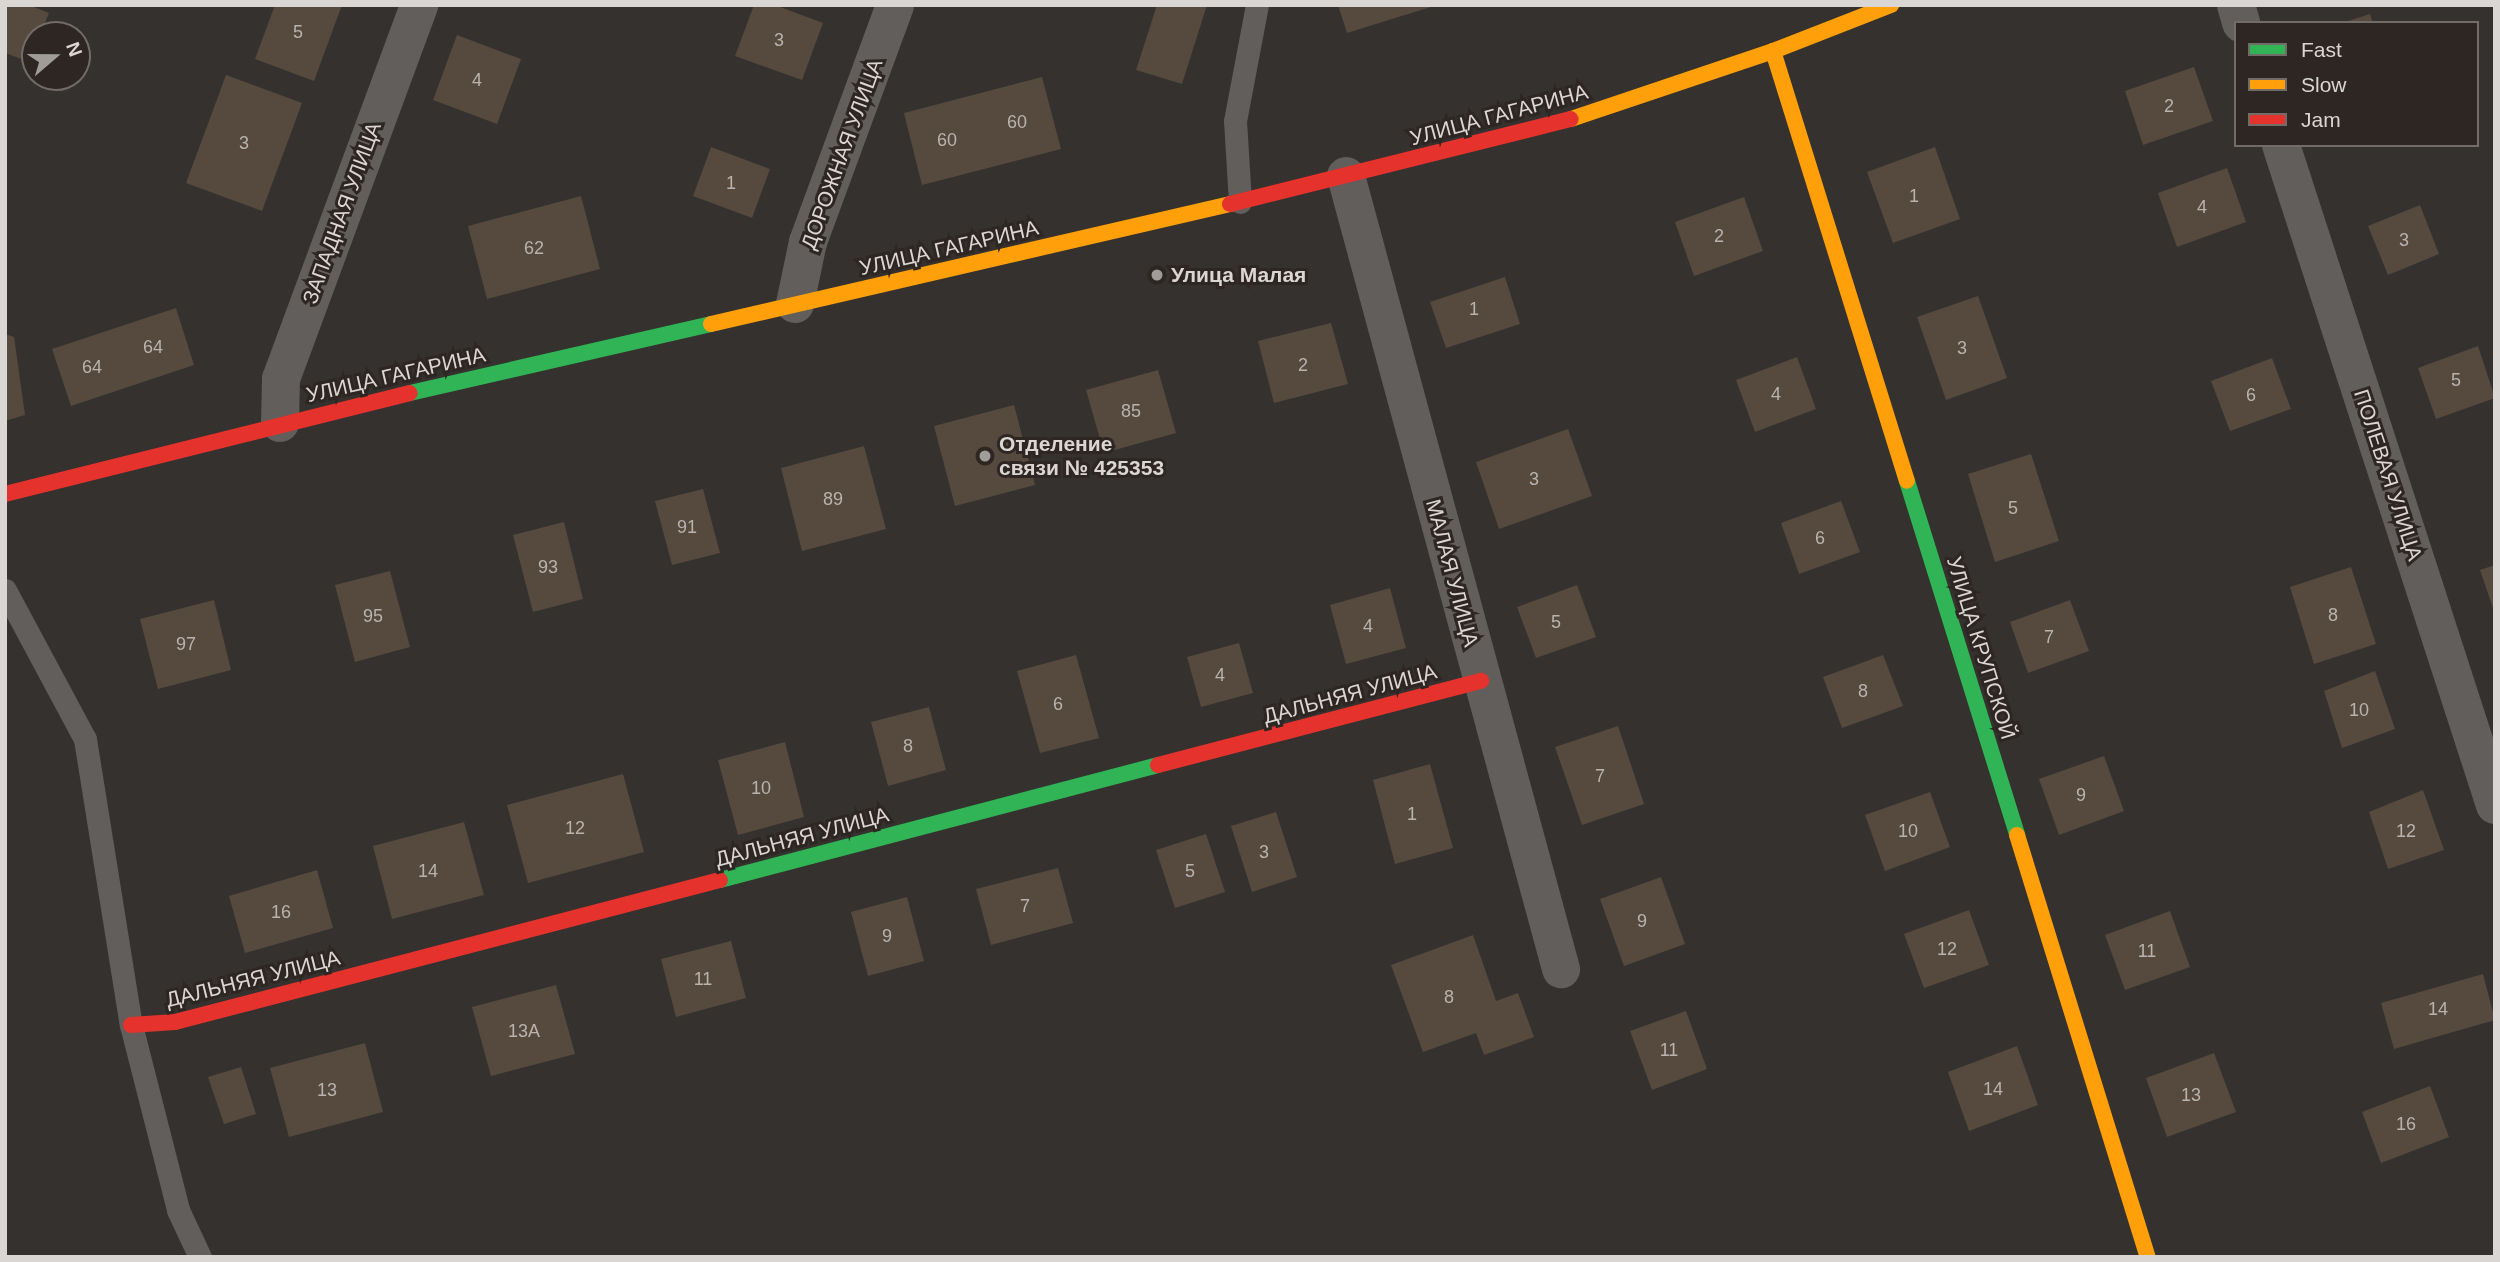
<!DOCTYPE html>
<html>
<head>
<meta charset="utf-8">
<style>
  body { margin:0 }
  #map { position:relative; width:2500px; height:1262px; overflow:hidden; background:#34312e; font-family:Helvetica,sans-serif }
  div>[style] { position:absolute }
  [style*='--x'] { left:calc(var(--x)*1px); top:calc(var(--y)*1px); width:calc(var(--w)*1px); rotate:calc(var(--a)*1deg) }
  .building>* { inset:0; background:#564a3f }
  .lane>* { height:23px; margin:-11.5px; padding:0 11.5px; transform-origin:11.5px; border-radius:11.5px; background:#615e5c }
  .street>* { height:38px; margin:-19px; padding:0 19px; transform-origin:19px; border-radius:19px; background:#615e5c }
  .fast>* { height:16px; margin:-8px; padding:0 8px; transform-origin:8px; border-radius:8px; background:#30b455 }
  .slow>* { height:16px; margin:-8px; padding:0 8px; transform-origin:8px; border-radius:8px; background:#ff9f0a }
  .jam>* { height:16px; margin:-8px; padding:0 8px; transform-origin:8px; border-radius:8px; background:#e5322d }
  .dots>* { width:19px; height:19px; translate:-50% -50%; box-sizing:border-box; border:4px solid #2d2622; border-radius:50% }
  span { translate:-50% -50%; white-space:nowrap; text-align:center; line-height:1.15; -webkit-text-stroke:6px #2d2622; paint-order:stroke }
  .number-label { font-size:18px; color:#b9b3ae }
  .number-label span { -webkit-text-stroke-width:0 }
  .street-label { font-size:21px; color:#dad6d3 }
  .poi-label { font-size:21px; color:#dad6d3; font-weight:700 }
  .left { translate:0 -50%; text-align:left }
  .frame { position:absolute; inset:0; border:7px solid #dad6d3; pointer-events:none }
  .legend { position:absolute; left:2234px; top:21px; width:245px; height:126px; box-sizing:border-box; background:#2d2622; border:2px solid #726c69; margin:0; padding:9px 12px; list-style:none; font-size:21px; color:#dad6d3 }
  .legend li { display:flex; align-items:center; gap:14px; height:35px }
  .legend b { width:35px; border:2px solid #726c69 }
  .north { position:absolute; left:21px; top:21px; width:70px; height:70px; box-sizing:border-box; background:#2d2622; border:2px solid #726c69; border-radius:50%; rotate:70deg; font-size:19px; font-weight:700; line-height:28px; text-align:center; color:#dad6d3 }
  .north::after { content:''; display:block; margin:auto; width:24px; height:32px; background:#a09c99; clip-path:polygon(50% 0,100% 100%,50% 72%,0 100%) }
</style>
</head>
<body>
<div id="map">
  <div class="building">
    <div style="clip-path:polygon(5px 5px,29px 5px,49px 13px,40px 35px,35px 35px,30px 62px,5px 53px)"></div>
    <div style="clip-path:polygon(275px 5px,342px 5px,314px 81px,255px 59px)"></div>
    <div style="clip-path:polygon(754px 5px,775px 5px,823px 23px,802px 80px,735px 56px)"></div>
    <div style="clip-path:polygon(1157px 5px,1207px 5px,1182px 84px,1136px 70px)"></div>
    <div style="clip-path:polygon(1338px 5px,1434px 5px,1434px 6px,1347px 33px)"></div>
    <div style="clip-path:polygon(2370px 14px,2373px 23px,2345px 23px,2345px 22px)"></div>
    <div style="clip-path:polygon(457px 35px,521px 59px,497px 124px,433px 100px)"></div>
    <div style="clip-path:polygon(2194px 67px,2213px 121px,2143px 145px,2125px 91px)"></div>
    <div style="clip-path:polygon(226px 75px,302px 103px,262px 211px,186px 183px)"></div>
    <div style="clip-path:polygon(1042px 77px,1061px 149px,922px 185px,904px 113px)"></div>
    <div style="clip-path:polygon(711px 147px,770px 169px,752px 218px,693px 196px)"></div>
    <div style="clip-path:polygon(1935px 147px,1960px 219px,1893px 243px,1867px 172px)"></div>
    <div style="clip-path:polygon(2227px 168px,2246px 222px,2177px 247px,2158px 193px)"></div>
    <div style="clip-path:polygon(581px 196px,600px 269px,487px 299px,468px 226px)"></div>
    <div style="clip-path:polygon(1744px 197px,1763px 251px,1694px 276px,1675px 222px)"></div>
    <div style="clip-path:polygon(2420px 205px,2439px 254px,2388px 275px,2368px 226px)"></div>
    <div style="clip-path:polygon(1505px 277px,1520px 324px,1446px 348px,1430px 302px)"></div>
    <div style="clip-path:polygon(1978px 296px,2007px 378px,1946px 400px,1917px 317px)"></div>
    <div style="clip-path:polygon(176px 308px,194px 365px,71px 406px,52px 349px)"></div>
    <div style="clip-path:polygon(1331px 323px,1348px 384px,1274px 403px,1258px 341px)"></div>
    <div style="clip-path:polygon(5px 334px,14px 337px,25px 415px,5px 421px)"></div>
    <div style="clip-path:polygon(2478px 346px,2495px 398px,2436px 419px,2418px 368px)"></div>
    <div style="clip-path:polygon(1797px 357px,1816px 409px,1755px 432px,1736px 380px)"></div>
    <div style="clip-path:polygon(2272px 358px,2291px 409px,2230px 431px,2211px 381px)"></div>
    <div style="clip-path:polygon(1158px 370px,1176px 433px,1104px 453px,1086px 390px)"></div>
    <div style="clip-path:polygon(1014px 405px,1035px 485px,955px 506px,934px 426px)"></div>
    <div style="clip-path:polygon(1568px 429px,1592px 496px,1499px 529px,1476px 462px)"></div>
    <div style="clip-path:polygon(864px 446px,886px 529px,802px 551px,781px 468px)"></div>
    <div style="clip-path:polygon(2031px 454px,2059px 541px,1995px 562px,1968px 474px)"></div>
    <div style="clip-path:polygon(703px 489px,720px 553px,672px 565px,655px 501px)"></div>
    <div style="clip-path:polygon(1841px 501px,1860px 552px,1799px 574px,1781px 523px)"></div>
    <div style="clip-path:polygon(564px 522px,583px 599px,533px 612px,513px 535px)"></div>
    <div style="clip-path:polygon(2495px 565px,2495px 611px,2494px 611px,2480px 570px)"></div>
    <div style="clip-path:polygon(2351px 567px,2376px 644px,2314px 664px,2290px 587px)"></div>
    <div style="clip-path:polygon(390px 571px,410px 647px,355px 662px,335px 585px)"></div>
    <div style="clip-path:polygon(1577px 585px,1596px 637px,1536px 658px,1517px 607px)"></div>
    <div style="clip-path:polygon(1390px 588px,1406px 648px,1346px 664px,1330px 605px)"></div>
    <div style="clip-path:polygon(214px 600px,231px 670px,158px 689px,140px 619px)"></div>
    <div style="clip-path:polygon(2070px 600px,2089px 651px,2028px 673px,2010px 622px)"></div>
    <div style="clip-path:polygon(1239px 643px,1253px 693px,1201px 707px,1187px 657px)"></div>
    <div style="clip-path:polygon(1076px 655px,1099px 738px,1040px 753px,1017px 671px)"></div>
    <div style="clip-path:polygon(1883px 655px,1903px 706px,1842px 728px,1823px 677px)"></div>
    <div style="clip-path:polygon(2375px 671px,2395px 729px,2342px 748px,2324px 691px)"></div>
    <div style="clip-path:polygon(929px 707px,946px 770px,888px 786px,871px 722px)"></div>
    <div style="clip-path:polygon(1618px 726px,1644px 804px,1582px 825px,1555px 747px)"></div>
    <div style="clip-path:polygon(785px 742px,804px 817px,738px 835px,718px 760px)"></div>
    <div style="clip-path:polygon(2104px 756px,2124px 811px,2059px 835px,2039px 779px)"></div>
    <div style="clip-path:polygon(1430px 764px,1453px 848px,1395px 864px,1373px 780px)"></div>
    <div style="clip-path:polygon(623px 774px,644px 852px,528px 883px,507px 805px)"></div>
    <div style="clip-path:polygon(2423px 790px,2444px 850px,2388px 869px,2369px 812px)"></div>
    <div style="clip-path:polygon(1930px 792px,1950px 847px,1885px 871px,1865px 815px)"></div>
    <div style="clip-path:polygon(1276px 812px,1297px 877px,1252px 892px,1231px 826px)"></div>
    <div style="clip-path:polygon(464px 822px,484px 895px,392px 919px,373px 846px)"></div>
    <div style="clip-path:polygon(1206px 834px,1225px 892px,1175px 908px,1156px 850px)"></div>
    <div style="clip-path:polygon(1058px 868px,1073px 923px,991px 945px,976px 889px)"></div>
    <div style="clip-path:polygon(317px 870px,333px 928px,245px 953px,229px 896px)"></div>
    <div style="clip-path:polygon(1661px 877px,1685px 944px,1624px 966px,1600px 899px)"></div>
    <div style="clip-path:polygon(907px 897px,924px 961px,868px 976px,851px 912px)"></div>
    <div style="clip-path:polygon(1969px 910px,1989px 965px,1924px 988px,1904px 934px)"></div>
    <div style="clip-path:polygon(2170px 911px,2190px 967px,2125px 990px,2105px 935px)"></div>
    <div style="clip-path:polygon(1473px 935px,1496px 1001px,1518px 993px,1534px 1037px,1484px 1055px,1476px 1033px,1423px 1052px,1391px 965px)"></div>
    <div style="clip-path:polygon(731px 941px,746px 998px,676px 1017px,661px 959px)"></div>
    <div style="clip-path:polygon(2483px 974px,2495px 1020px,2394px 1049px,2381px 1003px)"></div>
    <div style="clip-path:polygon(556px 985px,575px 1054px,491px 1076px,472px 1007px)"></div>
    <div style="clip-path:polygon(1686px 1011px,1707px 1069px,1652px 1090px,1630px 1031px)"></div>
    <div style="clip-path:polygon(365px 1043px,383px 1112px,289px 1137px,270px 1068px)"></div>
    <div style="clip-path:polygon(2017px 1046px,2038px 1105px,1969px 1131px,1948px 1072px)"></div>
    <div style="clip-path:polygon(2214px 1053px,2236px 1112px,2167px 1137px,2146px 1078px)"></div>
    <div style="clip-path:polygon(241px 1067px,256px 1114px,224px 1124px,208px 1077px)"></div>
    <div style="clip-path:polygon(2430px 1086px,2449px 1137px,2381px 1163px,2362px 1112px)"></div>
  </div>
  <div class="lane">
    <div style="--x:1240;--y:202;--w:81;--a:-93.5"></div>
    <div style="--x:1235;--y:121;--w:118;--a:-79.3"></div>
    <div style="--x:5;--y:590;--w:169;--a:61.8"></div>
    <div style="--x:85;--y:739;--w:290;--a:80.9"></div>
    <div style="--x:131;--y:1025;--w:191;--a:75.7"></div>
    <div style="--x:178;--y:1210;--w:52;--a:64.9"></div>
  </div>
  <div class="street">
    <div style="--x:2236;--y:5;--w:19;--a:74"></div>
    <div style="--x:2281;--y:145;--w:694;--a:72.04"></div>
    <div style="--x:1346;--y:176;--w:822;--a:74.83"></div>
    <div style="--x:795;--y:304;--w:63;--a:-78.2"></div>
    <div style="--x:808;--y:242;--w:252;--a:-69.8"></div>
    <div style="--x:280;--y:423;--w:44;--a:-88.7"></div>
    <div style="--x:281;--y:379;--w:399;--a:-69.7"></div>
  </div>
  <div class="fast">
    <div style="--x:410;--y:393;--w:309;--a:-12.9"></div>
    <div style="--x:1907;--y:481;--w:371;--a:72.7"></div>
    <div style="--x:720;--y:880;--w:453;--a:-14.7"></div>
  </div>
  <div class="slow">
    <div style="--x:1773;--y:51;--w:450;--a:72.7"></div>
    <div style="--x:1571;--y:119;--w:213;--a:-18.6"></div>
    <div style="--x:1773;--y:51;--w:127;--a:-21.3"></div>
    <div style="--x:711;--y:324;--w:533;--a:-13.02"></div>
    <div style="--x:2017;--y:835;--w:442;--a:72.8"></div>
  </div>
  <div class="jam">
    <div style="--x:1230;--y:204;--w:351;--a:-14"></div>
    <div style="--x:5;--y:494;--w:417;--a:-14"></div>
    <div style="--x:1158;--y:765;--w:334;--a:-14.6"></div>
    <div style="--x:131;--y:1025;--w:44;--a:-3.9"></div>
    <div style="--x:175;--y:1022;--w:563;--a:-14.6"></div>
  </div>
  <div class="dots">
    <div style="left:1157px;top:275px;background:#a09c99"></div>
    <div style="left:985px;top:456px;background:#a09c99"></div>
  </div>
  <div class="number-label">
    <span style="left:298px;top:32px">5</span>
    <span style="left:779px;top:40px">3</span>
    <span style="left:477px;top:80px">4</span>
    <span style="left:2169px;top:106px">2</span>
    <span style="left:1017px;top:122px">60</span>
    <span style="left:947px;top:140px">60</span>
    <span style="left:244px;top:143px">3</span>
    <span style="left:731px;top:183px">1</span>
    <span style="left:1914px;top:196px">1</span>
    <span style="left:2202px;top:207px">4</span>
    <span style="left:1719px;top:236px">2</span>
    <span style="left:2404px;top:240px">3</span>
    <span style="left:534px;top:248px">62</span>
    <span style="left:1474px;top:309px">1</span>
    <span style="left:153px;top:347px">64</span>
    <span style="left:1962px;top:348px">3</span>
    <span style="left:1303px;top:365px">2</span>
    <span style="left:92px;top:367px">64</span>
    <span style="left:2456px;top:380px">5</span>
    <span style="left:1776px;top:394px">4</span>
    <span style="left:2251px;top:395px">6</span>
    <span style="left:1131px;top:411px">85</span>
    <span style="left:1534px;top:479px">3</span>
    <span style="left:833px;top:499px">89</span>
    <span style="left:2013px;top:508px">5</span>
    <span style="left:687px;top:527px">91</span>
    <span style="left:1820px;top:538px">6</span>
    <span style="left:548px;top:567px">93</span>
    <span style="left:2333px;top:615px">8</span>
    <span style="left:373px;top:616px">95</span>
    <span style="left:1556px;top:622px">5</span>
    <span style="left:1368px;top:626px">4</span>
    <span style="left:2049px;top:637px">7</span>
    <span style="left:186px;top:644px">97</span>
    <span style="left:1220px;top:675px">4</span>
    <span style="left:1863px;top:691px">8</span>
    <span style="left:1058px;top:704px">6</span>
    <span style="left:2359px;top:710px">10</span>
    <span style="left:908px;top:746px">8</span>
    <span style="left:1600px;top:776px">7</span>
    <span style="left:761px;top:788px">10</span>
    <span style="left:2081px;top:795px">9</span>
    <span style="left:1412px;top:814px">1</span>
    <span style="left:575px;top:828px">12</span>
    <span style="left:1908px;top:831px">10</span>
    <span style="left:2406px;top:831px">12</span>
    <span style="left:1264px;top:852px">3</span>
    <span style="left:428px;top:871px">14</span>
    <span style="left:1190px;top:871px">5</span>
    <span style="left:1025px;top:906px">7</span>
    <span style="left:281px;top:912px">16</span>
    <span style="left:1642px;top:921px">9</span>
    <span style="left:887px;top:936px">9</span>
    <span style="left:1947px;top:949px">12</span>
    <span style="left:2147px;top:951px">11</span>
    <span style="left:703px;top:979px">11</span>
    <span style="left:1449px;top:997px">8</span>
    <span style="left:2438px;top:1009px">14</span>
    <span style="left:524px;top:1031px">13А</span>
    <span style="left:1669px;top:1050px">11</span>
    <span style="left:1993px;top:1089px">14</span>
    <span style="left:327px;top:1090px">13</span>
    <span style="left:2191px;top:1095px">13</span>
    <span style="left:2406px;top:1124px">16</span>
  </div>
  <div class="street-label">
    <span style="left:1499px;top:115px;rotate:-15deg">УЛИЦА ГАГАРИНА</span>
    <span style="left:842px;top:154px;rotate:-70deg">ДОРОЖНАЯ УЛИЦА</span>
    <span style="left:342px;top:213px;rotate:-70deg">ЗАПАДНАЯ УЛИЦА</span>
    <span style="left:949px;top:248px;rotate:-13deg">УЛИЦА ГАГАРИНА</span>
    <span style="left:396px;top:375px;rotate:-13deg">УЛИЦА ГАГАРИНА</span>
    <span style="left:2388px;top:475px;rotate:72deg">ПОЛЕВАЯ УЛИЦА</span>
    <span style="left:1452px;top:573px;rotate:75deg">МАЛАЯ УЛИЦА</span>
    <span style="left:1981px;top:648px;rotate:73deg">УЛИЦА КРУПСКОЙ</span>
    <span style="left:1350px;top:694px;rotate:-15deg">ДАЛЬНЯЯ УЛИЦА</span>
    <span style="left:802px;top:837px;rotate:-15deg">ДАЛЬНЯЯ УЛИЦА</span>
    <span style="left:253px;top:979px;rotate:-14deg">ДАЛЬНЯЯ УЛИЦА</span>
  </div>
  <div class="poi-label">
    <span class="left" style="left:1171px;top:275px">Улица Малая</span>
    <span class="left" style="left:999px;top:456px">Отделение<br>связи № 425353</span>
  </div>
  <div class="frame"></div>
  <ul class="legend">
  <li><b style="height:9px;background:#30b455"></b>Fast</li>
  <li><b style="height:9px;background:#ff9f0a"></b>Slow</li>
  <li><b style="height:9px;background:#e5322d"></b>Jam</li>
  </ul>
  <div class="north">N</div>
</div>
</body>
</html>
